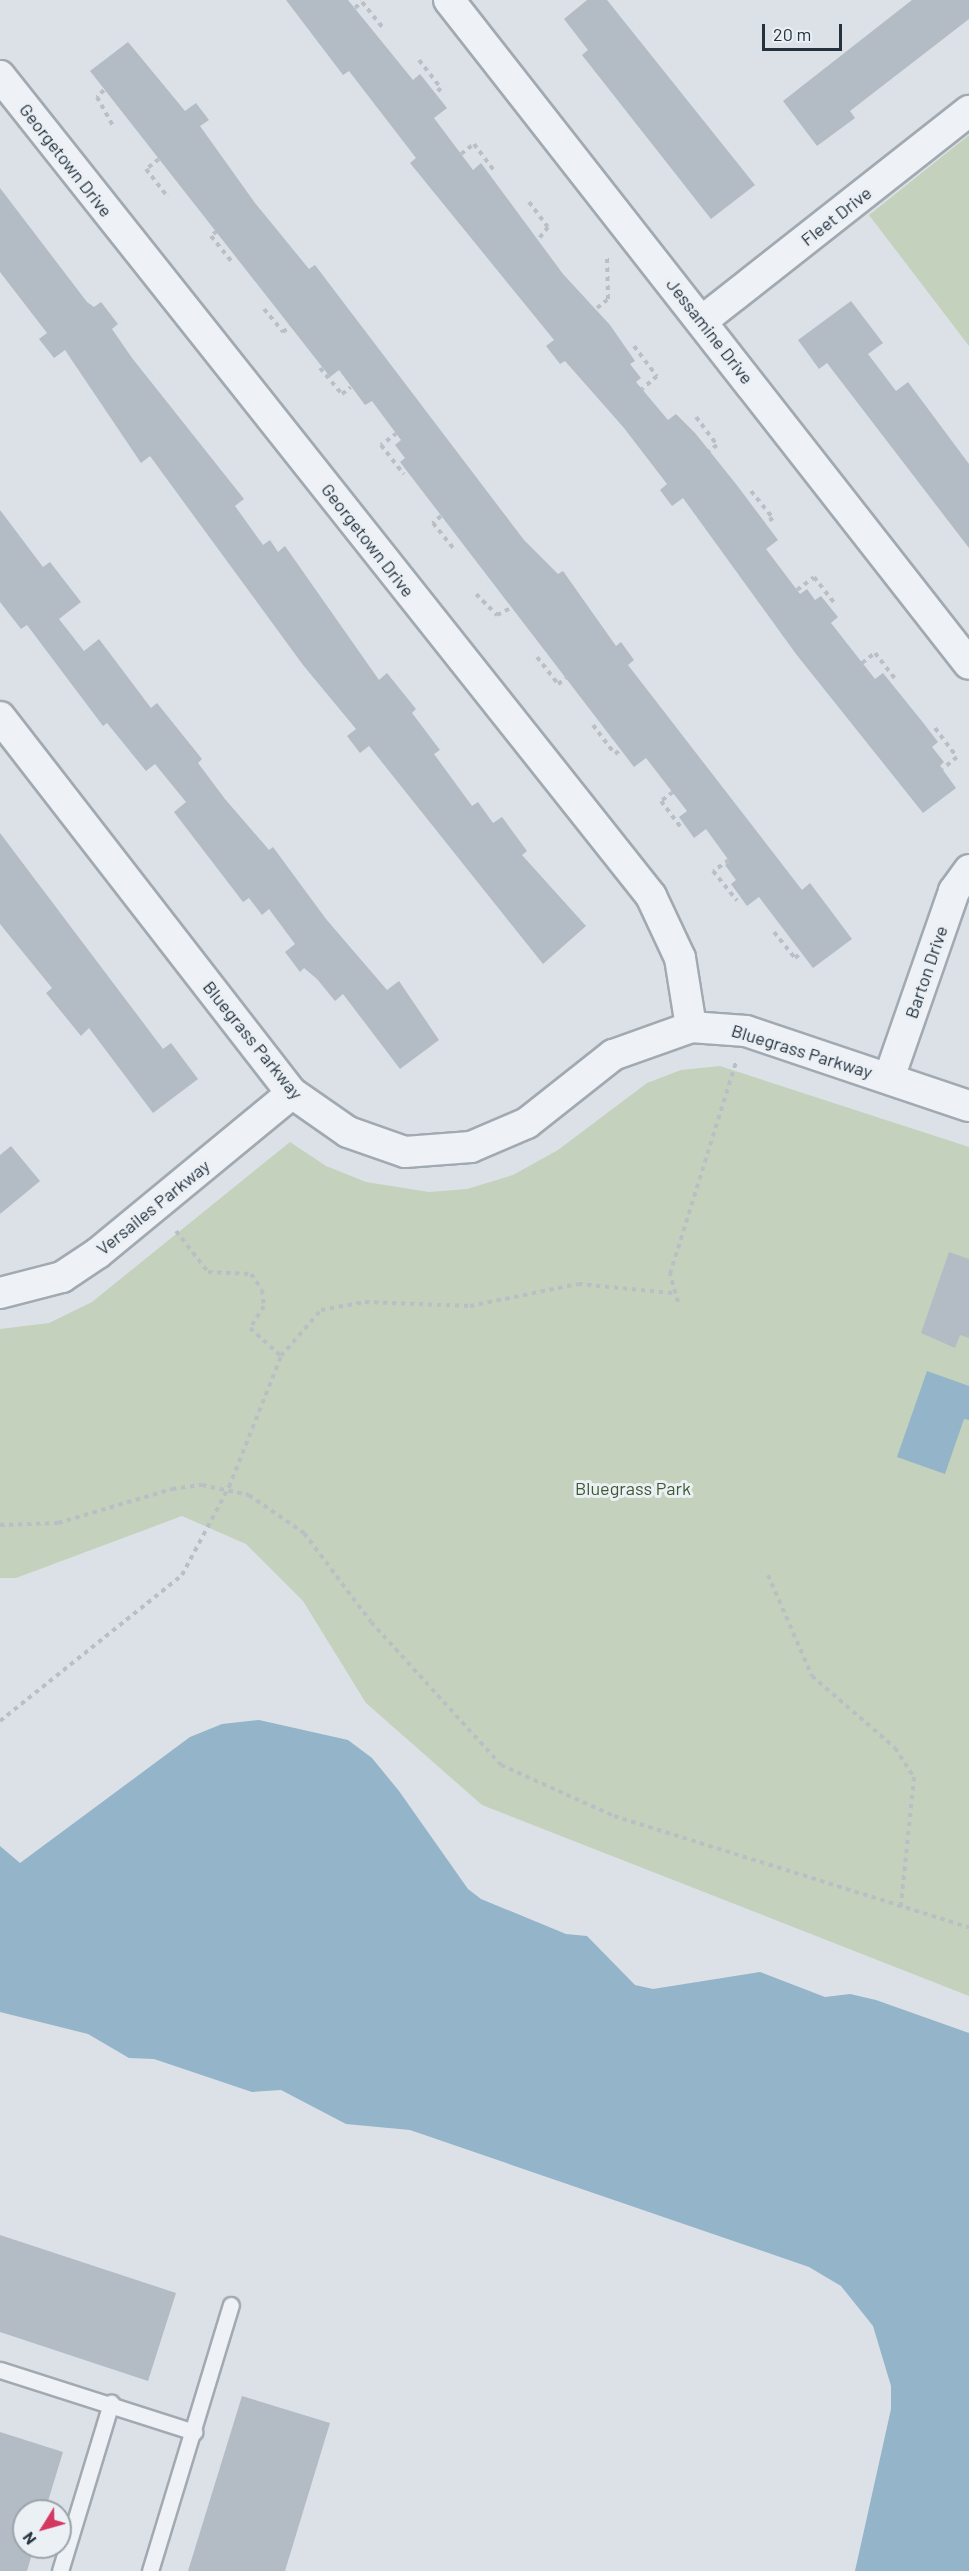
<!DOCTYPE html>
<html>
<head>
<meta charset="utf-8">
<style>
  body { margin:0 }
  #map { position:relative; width:969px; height:2571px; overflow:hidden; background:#dce1e7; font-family:Barlow,sans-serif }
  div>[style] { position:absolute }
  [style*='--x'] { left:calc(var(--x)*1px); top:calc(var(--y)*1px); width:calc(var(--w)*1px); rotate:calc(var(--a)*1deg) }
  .green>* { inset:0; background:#c4d1bc }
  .water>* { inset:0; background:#94b4c9 }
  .building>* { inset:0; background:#b3bbc4 }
  .path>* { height:4px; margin-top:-2px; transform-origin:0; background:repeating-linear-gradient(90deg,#babfc5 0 4.5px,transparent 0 9px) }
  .roads { filter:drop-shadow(2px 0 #a1a9b1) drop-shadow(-2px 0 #a1a9b1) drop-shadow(0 2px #a1a9b1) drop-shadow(0 -2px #a1a9b1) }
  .service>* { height:15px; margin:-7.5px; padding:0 7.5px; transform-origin:7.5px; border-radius:7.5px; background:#eef1f5 }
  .minor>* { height:30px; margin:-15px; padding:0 15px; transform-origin:15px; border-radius:15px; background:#eef1f5 }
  span { translate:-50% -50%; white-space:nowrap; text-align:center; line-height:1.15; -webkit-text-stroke:6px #ebf0f5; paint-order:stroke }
  .street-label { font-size:18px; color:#25313d }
  .park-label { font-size:18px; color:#3e5a31 }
  .north { position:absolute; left:12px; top:2499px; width:60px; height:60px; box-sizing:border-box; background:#ebf0f5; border:2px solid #9ca4ab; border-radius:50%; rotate:233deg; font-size:16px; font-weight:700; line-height:24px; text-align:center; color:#25313d }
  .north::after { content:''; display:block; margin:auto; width:21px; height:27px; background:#d43861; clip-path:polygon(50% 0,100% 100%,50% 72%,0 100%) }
  .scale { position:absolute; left:762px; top:24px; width:80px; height:27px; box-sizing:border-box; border:3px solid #25313d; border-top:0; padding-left:8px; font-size:18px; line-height:21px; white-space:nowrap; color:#25313d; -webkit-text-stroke:4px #ebf0f5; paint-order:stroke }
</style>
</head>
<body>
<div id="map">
  <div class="green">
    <div style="clip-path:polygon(969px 135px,969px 346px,869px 215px)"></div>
    <div style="clip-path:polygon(720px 1066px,969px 1147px,969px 1996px,482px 1805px,366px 1703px,303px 1601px,246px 1544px,182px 1516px,16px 1578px,0 1578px,0 1329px,49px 1323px,92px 1302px,290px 1142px,326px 1166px,366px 1182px,429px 1192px,467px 1189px,513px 1175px,558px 1150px,647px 1083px,681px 1070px)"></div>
  </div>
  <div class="water">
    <div style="clip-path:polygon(927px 1371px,969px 1386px,969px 1420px,964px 1419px,945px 1474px,897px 1457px)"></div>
    <div style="clip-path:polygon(259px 1720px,348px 1740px,372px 1758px,399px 1791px,468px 1889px,481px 1899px,566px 1934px,587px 1936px,635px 1985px,653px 1989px,760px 1972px,825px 1997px,850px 1994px,876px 2000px,969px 2033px,969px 2571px,855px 2571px,891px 2409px,891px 2386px,873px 2326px,841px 2286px,809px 2267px,410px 2130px,346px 2124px,281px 2090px,252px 2092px,154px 2059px,129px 2058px,88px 2034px,0 2012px,0 1846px,20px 1863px,190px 1737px,222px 1724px)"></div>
  </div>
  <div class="building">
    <div style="clip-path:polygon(286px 0,348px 0,413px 80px,420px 74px,447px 108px,434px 118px,473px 170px,481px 163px,563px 274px,610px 325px,635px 361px,630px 364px,641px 378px,636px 382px,668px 420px,676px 414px,695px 433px,736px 484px,778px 540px,766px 549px,800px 594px,807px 589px,815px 600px,821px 596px,838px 617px,831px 623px,875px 679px,883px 673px,921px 720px,938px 742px,932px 747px,944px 762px,940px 766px,956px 788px,923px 813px,796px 654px,683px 498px,672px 506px,660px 490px,667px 484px,624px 428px,565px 361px,560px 364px,546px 346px,554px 340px,410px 163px,416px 158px,349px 71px,343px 75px)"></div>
    <div style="clip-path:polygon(587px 0,607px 0,755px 185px,711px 219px,582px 55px,588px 50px,564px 19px)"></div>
    <div style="clip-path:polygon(912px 0,969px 0,969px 19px,850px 111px,855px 118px,817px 146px,783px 101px)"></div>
    <div style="clip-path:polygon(128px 42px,185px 111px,196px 103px,209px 120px,200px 126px,255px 203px,309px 269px,315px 265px,524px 540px,558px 574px,563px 571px,616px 646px,621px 642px,634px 660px,628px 665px,802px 890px,810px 883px,852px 939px,813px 968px,759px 897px,747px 906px,731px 884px,736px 880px,725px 865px,730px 862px,706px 829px,694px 838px,679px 817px,687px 811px,646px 758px,634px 767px,400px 462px,405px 458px,395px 445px,401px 440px,372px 401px,365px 405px,339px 370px,330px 377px,90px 71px)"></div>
    <div style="clip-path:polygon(0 188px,87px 302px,94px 307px,101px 302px,118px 324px,112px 329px,132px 358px,244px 499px,235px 506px,263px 545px,270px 540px,278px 552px,285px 546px,379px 680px,387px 673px,416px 709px,412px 713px,440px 750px,434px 754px,472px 806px,478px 802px,493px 823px,502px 817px,527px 851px,522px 855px,586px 926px,543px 964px,369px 746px,360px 753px,347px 736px,356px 729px,303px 665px,150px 456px,141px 463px,65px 350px,54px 358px,39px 339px,47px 333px,0 272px)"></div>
    <div style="clip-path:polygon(851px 301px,883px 343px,868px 354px,896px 391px,908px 382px,969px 464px,969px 548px,827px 363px,819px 369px,798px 340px)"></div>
    <div style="clip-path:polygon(0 510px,43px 567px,50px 562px,81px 602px,59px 619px,84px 651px,99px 639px,151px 708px,157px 703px,202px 759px,198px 763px,225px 799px,269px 850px,273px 847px,326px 919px,387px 990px,399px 981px,439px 1040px,400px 1069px,343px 994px,335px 1001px,317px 979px,304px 968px,300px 972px,285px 952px,295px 944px,269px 909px,262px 915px,249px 898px,243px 902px,174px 812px,186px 802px,155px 764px,146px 771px,107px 723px,103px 726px,27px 625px,21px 629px,0 602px)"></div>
    <div style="clip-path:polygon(0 833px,163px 1049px,171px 1043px,198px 1079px,153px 1113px,89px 1028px,81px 1036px,46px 993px,52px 988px,0 924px)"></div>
    <div style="clip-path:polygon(11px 1146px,40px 1181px,0 1214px,0 1155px)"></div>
    <div style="clip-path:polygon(949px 1252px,969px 1259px,969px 1338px,960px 1335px,955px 1348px,921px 1333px)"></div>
    <div style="clip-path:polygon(0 2235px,176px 2293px,148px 2381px,0 2332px)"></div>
    <div style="clip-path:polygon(242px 2396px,330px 2423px,285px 2571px,188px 2571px)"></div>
    <div style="clip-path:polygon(0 2432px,63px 2452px,45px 2511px,24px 2511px,24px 2547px,34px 2547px,27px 2571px,0 2571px)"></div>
  </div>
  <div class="path">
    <div style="--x:355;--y:8;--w:9;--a:-41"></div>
    <div style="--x:362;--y:2;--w:32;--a:51"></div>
    <div style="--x:419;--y:60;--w:36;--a:52"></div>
    <div style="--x:441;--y:88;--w:8;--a:135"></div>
    <div style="--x:104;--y:90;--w:10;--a:135"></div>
    <div style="--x:97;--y:97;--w:33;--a:61"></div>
    <div style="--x:461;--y:154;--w:16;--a:-38"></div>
    <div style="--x:474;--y:144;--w:34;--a:53"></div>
    <div style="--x:159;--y:159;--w:16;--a:142"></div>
    <div style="--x:146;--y:169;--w:36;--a:52"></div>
    <div style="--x:529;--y:202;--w:31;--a:53"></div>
    <div style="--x:548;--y:227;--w:16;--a:128"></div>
    <div style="--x:217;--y:231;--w:8;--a:140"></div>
    <div style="--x:211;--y:236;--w:32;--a:51"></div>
    <div style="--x:597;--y:308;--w:14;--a:-39"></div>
    <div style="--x:608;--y:299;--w:41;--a:-91.4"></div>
    <div style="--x:264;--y:309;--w:30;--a:50"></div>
    <div style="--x:283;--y:332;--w:9;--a:-36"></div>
    <div style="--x:634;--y:346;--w:38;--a:53"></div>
    <div style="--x:657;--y:376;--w:20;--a:139"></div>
    <div style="--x:320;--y:368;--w:34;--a:50"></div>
    <div style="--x:342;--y:394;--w:11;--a:-38"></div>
    <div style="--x:696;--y:417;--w:35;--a:53"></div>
    <div style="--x:717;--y:445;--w:10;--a:143"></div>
    <div style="--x:397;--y:433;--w:20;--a:143"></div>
    <div style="--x:381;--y:445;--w:37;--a:52"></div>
    <div style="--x:751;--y:491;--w:35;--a:51"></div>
    <div style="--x:773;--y:518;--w:9;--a:148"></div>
    <div style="--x:441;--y:516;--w:11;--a:139"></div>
    <div style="--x:433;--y:523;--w:33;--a:51"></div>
    <div style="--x:797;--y:590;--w:21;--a:-37"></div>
    <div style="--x:814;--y:577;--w:34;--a:52"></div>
    <div style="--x:476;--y:594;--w:30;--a:45"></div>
    <div style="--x:497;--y:615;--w:18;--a:-27"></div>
    <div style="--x:537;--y:657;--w:34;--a:52"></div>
    <div style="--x:558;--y:684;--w:12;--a:-35"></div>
    <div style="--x:862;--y:663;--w:16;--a:-38"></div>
    <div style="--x:875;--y:653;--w:33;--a:52"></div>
    <div style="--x:593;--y:725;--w:36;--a:53"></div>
    <div style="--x:615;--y:754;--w:6;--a:-39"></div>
    <div style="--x:935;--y:728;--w:36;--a:53"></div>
    <div style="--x:957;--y:757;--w:19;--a:141"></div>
    <div style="--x:673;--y:792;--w:15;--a:143"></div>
    <div style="--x:661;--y:801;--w:36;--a:53"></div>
    <div style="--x:729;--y:860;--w:19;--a:145"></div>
    <div style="--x:713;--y:871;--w:38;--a:51"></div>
    <div style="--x:774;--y:932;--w:33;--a:51"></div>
    <div style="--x:795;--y:958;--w:8;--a:-40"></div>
    <div style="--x:176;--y:1231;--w:52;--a:52"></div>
    <div style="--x:208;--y:1272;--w:43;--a:2.7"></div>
    <div style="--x:251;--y:1274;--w:19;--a:55"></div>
    <div style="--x:262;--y:1290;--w:16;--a:83"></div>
    <div style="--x:264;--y:1306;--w:26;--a:122"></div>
    <div style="--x:250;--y:1328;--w:42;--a:42.1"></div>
    <div style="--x:678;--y:1302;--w:29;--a:-106"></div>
    <div style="--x:670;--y:1274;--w:225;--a:-72.7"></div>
    <div style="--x:0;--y:1525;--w:58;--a:-2"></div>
    <div style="--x:58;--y:1523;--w:119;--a:-16.6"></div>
    <div style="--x:172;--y:1489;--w:30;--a:-8"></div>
    <div style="--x:202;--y:1485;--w:48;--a:12"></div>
    <div style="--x:249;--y:1495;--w:67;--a:34.6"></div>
    <div style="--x:304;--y:1533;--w:111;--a:53"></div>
    <div style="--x:371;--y:1622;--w:193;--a:47.7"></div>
    <div style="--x:501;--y:1765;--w:124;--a:24.3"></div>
    <div style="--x:614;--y:1816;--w:372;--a:17.4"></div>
    <div style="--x:768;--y:1575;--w:110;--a:66.5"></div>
    <div style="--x:812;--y:1676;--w:110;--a:40.9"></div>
    <div style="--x:895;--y:1748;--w:35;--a:57"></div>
    <div style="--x:914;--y:1777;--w:130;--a:95.8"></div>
    <div style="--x:0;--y:1721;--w:233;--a:-38.7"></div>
    <div style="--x:182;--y:1575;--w:100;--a:-61.9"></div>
    <div style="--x:229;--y:1487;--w:141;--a:-68.3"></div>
    <div style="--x:281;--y:1356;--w:61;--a:-49"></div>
    <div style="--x:321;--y:1310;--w:45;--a:-10.3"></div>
    <div style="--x:365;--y:1302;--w:105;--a:2.2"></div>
    <div style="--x:470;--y:1306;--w:110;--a:-11.5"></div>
    <div style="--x:578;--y:1284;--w:95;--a:5.4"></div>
  </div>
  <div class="roads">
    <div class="service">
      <div style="--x:0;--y:2370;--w:204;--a:17.7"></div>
      <div style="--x:60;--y:2571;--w:176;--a:-73.1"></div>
      <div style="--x:150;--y:2571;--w:278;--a:-73.1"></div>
    </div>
    <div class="minor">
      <div style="--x:449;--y:0;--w:843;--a:51.93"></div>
      <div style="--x:0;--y:76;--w:1047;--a:51.55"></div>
      <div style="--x:651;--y:896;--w:68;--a:64.9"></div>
      <div style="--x:680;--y:958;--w:70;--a:80.9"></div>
      <div style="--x:702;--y:321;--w:340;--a:-38.2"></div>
      <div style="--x:0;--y:717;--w:476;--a:52.2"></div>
      <div style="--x:292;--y:1093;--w:68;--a:34.9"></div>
      <div style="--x:348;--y:1132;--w:60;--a:19.3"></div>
      <div style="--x:405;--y:1152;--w:66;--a:-4.3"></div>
      <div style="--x:471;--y:1147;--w:61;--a:-23.2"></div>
      <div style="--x:527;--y:1123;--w:110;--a:-38.3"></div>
      <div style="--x:613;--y:1055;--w:83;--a:-19.7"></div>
      <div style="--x:691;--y:1027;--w:55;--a:4.2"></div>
      <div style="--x:746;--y:1031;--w:235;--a:18.6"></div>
      <div style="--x:889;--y:1078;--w:198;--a:-70.8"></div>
      <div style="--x:954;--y:891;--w:26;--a:-54"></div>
      <div style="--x:0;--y:1293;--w:64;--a:-14.5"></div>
      <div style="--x:62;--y:1277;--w:43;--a:-33.7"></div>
      <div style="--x:98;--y:1253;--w:251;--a:-39.5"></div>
    </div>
  </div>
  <div class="street-label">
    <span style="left:66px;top:160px;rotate:52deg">Georgetown Drive</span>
    <span style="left:836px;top:216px;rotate:-38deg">Fleet Drive</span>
    <span style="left:710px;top:331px;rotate:52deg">Jessamine Drive</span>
    <span style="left:368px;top:540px;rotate:52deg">Georgetown Drive</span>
    <span style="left:926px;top:972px;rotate:-71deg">Barton Drive</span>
    <span style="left:253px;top:1040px;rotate:51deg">Bluegrass Parkway</span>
    <span style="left:802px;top:1051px;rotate:17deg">Bluegrass Parkway</span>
    <span style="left:153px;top:1207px;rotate:-39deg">Versailes Parkway</span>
  </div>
  <div class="park-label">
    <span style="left:633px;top:1488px">Bluegrass Park</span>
  </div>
  <div class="north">N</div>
  <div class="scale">20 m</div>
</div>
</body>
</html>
